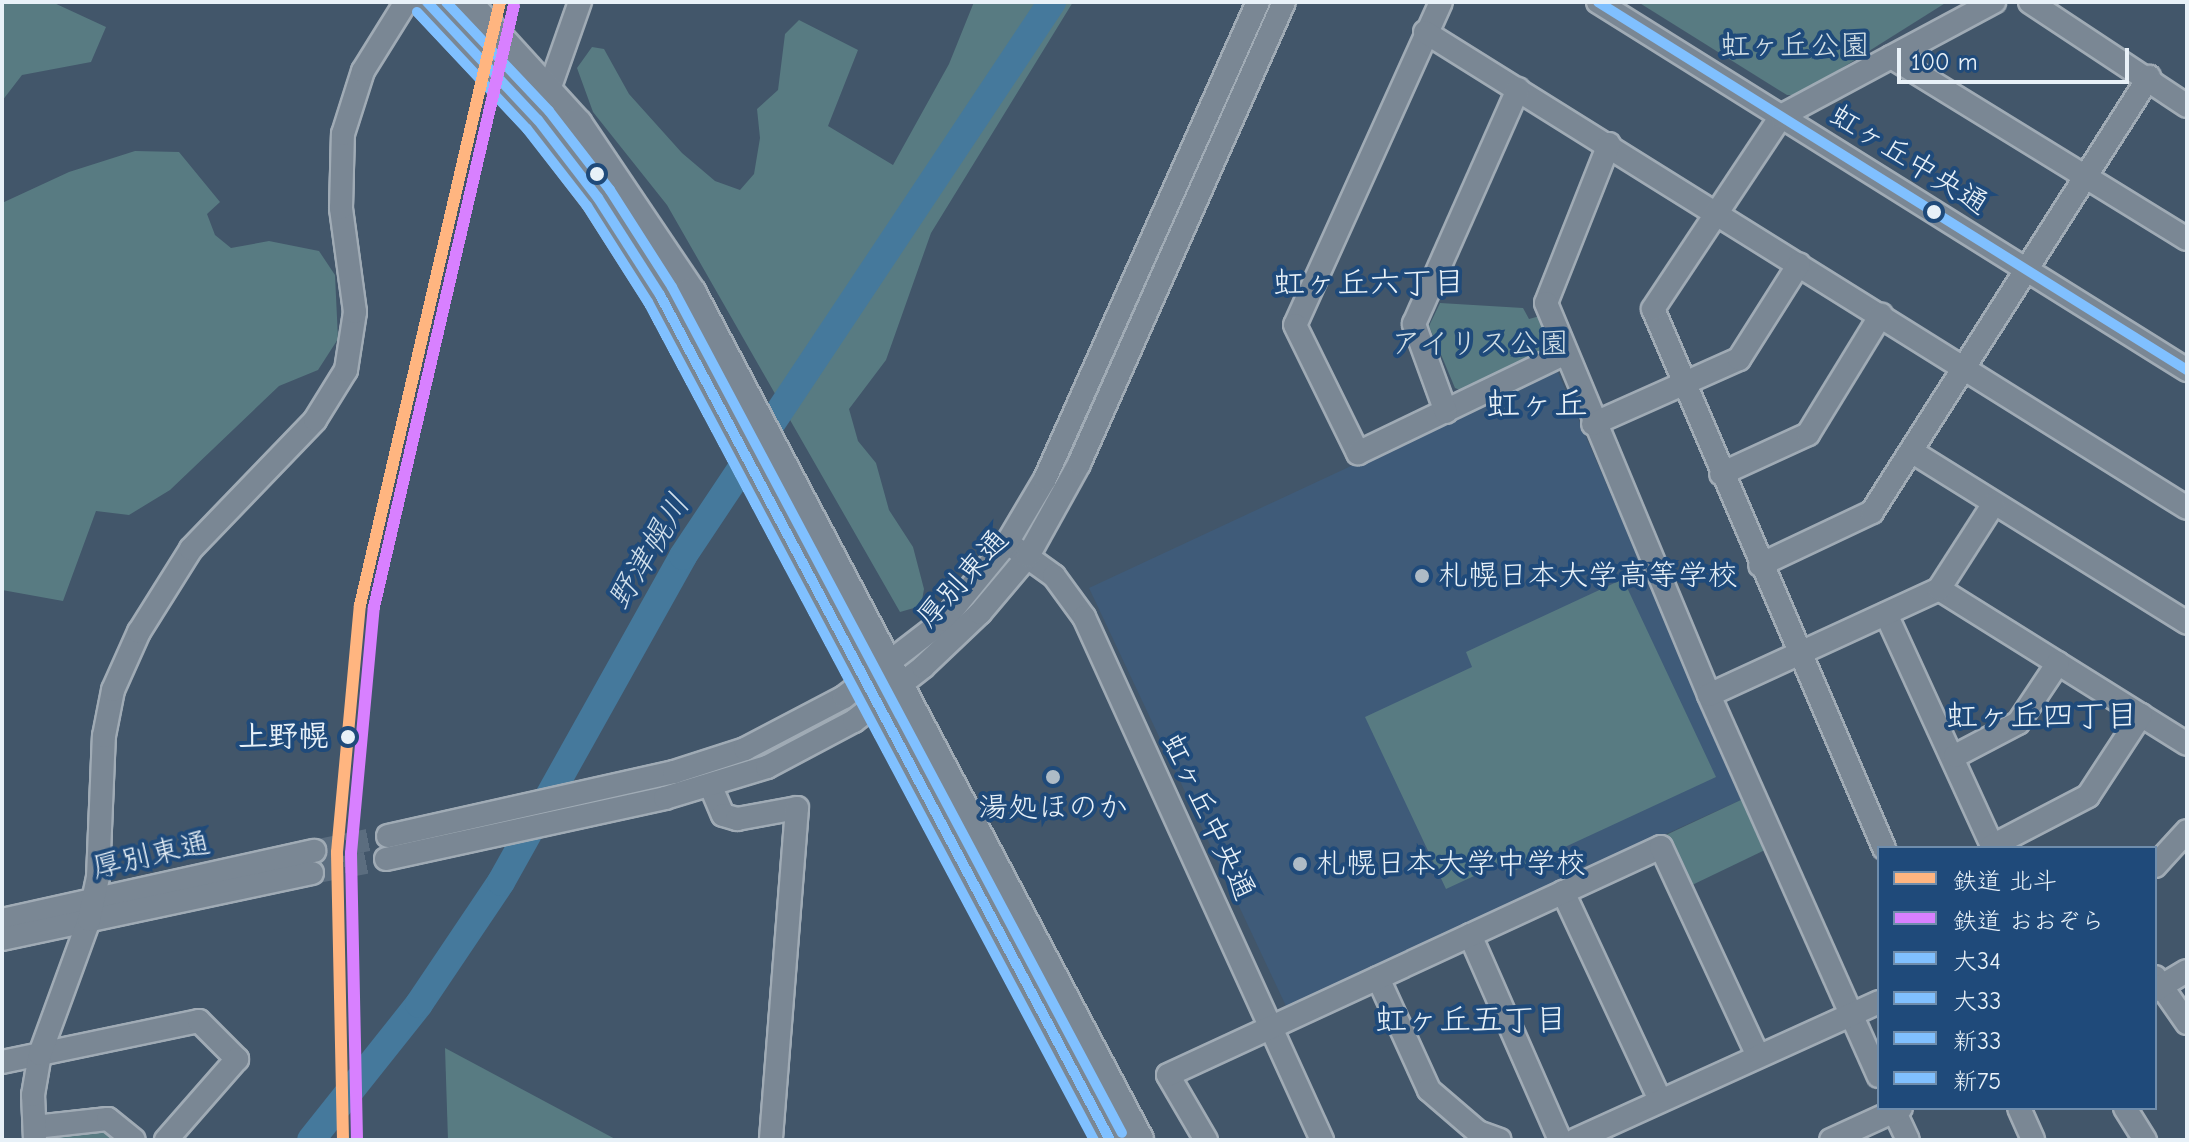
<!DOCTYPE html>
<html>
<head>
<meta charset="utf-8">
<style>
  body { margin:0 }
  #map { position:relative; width:2189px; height:1142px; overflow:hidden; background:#42566a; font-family:"Comic Neue","Klee One",sans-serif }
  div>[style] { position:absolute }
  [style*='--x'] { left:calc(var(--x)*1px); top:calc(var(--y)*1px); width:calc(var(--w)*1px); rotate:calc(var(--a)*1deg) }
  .built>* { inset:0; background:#3f5b79 }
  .green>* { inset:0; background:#587b82 }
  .river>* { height:28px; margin:-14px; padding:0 14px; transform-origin:14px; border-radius:14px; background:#45799c }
  .minor-tunnel>* { height:22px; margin-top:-11px; transform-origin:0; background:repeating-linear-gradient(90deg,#5b6d7f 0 22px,transparent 0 33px) }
  .roads { filter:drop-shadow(2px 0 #a0abb5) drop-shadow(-2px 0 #a0abb5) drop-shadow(0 2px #a0abb5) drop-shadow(0 -2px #a0abb5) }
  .minor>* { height:22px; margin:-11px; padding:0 11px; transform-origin:11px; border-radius:11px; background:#7a8794 }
  .highway>* { height:32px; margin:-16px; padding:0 16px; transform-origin:16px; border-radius:16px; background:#7a8794 }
  .bus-1>* { height:10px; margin:-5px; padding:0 5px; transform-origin:5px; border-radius:5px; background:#80c0ff }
  .bus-2>* { height:10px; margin:-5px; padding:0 5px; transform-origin:5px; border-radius:5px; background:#80c0ff }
  .bus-3>* { height:10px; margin:-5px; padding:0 5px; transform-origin:5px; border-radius:5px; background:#80c0ff }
  .bus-4>* { height:10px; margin:-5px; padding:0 5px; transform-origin:5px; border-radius:5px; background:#80c0ff }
  .rail-1>* { height:12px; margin:-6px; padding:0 6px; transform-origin:6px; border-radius:6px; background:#ffb580 }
  .rail-2>* { height:12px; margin:-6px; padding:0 6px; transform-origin:6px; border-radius:6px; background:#d880ff }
  .dots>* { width:22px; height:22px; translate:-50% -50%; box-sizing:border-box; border:4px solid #1f4a7a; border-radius:50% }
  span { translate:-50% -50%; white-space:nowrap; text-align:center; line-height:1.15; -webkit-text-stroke:8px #1f4a7a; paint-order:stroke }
  .park-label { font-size:30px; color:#d3e0e7 }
  .street-label { font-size:30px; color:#e8f1f8 }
  .poi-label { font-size:30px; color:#e8f1f8 }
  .left { translate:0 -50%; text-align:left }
  .stop-label { font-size:30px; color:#e8f1f8; font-weight:700 }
  .right { translate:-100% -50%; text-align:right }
  .neighbourhood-label { font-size:32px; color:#e8f1f8 }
  .water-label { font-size:32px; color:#d0dfeb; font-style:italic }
  .quarter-label { font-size:34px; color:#e8f1f8 }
  .frame { position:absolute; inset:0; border:4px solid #e8f1f8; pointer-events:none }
  .legend { position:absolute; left:1877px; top:846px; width:280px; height:264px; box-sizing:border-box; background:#1f4a7a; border:2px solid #6f8dac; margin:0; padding:10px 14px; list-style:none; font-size:24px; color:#e8f1f8 }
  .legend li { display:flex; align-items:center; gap:16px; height:40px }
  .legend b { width:40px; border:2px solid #6f8dac }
  .scale { position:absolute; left:1897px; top:48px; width:232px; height:36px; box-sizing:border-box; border:4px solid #e8f1f8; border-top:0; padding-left:10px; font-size:24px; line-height:28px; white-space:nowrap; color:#e8f1f8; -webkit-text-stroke:6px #1f4a7a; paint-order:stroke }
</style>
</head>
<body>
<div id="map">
  <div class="built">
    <div style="clip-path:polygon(1557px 370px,1743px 799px,1286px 1006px,1089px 588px)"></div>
  </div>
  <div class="green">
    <div style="clip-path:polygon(2px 2px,52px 2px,106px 27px,91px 62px,22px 75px,2px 101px)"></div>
    <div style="clip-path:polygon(974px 2px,1073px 2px,931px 233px,886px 360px,849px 409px,858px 441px,876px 463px,889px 510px,913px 547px,924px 589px,921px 606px,900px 612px,667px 205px,593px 112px,577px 68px,592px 47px,604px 49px,629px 94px,682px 153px,715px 181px,740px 190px,754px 174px,760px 138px,757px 109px,778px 90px,785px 34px,799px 20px,858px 50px,828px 126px,893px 165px,949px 64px)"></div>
    <div style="clip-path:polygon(1638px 2px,1947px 2px,1799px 95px,1787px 95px)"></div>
    <div style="clip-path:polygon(135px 151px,179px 152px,220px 202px,207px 214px,215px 235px,231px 248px,269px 241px,319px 251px,335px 275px,338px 339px,318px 370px,279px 386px,170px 490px,129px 515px,96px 511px,63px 601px,2px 590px,2px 203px,69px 172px)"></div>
    <div style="clip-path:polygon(1440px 303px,1523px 308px,1529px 319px,1540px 316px,1554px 349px,1465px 392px,1455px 388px,1429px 326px)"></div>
    <div style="clip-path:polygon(1623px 579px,1716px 777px,1507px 874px,1502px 863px,1446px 889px,1365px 717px,1472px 667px,1466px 652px)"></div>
    <div style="clip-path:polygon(1743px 799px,1767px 849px,1690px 886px,1666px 835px)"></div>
    <div style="clip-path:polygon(445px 1048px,617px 1140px,448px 1140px)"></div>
    <div style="clip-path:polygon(107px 1130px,118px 1140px,62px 1140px,55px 1134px)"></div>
  </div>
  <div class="river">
    <div style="--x:311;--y:1140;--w:174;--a:-51.5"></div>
    <div style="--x:419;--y:1004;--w:147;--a:-56.1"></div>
    <div style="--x:501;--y:882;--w:373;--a:-60.8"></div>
    <div style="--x:683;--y:556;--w:666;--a:-56.33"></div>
  </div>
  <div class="minor-tunnel">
    <div style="--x:314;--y:851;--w:76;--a:-11.5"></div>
    <div style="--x:312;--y:873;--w:75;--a:-10.7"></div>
  </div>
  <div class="roads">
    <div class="minor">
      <div style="--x:1441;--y:2;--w:354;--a:114.3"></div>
      <div style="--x:1295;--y:325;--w:143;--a:63.8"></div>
      <div style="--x:1358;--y:453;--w:229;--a:-25.7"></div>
      <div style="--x:1598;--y:2;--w:695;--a:32"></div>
      <div style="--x:2030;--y:2;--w:188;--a:33.5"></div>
      <div style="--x:1425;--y:32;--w:898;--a:31.99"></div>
      <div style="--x:1891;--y:57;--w:347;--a:31.6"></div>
      <div style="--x:544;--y:104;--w:108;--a:-70.6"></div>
      <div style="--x:1609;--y:144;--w:171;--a:111.6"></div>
      <div style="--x:1546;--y:303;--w:425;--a:67.4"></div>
      <div style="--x:1709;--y:695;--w:417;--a:66"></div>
      <div style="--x:1446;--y:412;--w:94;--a:-110"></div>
      <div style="--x:1414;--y:324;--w:257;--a:-66.1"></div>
      <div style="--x:1593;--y:424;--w:160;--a:-24"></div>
      <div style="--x:1739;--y:359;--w:112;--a:-57.7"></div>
      <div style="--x:1911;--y:451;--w:325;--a:31.9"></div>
      <div style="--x:1721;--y:474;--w:96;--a:-24.7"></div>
      <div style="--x:1808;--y:434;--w:140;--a:-58.5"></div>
      <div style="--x:1015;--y:548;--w:48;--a:35.7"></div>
      <div style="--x:1054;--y:576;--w:51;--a:53.8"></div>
      <div style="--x:1084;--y:617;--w:575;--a:65.53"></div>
      <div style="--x:1760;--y:565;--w:124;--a:-25.3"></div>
      <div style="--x:1872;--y:512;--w:516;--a:-57.51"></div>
      <div style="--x:1939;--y:589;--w:292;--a:32"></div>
      <div style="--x:1886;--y:614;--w:257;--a:65.4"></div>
      <div style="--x:1709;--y:695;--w:253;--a:-24.7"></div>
      <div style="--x:1939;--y:589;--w:100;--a:-57.3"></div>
      <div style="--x:1955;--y:756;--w:71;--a:-27.6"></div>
      <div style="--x:2018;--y:723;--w:72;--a:-56.3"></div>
      <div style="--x:711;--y:787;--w:30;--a:67"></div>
      <div style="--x:723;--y:815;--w:15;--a:16"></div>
      <div style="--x:737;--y:819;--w:61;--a:-10.4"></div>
      <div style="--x:797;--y:808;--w:333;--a:94.5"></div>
      <div style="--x:388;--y:836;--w:293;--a:-12.6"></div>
      <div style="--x:674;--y:772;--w:75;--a:-17.9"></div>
      <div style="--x:745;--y:749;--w:112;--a:-27.7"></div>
      <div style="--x:844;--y:697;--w:126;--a:-37.6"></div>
      <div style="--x:944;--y:620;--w:99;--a:-50.7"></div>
      <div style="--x:1007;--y:543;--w:74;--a:-59.3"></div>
      <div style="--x:1045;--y:479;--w:522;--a:-65.94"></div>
      <div style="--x:1992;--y:846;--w:108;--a:-27.5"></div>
      <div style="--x:2088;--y:796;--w:97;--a:-56.8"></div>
      <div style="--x:1884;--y:848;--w:586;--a:-113.2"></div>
      <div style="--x:1653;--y:309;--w:232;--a:-56.4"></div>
      <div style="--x:1781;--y:116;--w:242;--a:-28.2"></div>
      <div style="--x:386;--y:859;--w:286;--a:-12.3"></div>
      <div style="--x:665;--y:798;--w:107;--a:-16.9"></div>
      <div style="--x:767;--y:767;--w:98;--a:-27.9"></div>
      <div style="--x:854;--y:721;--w:88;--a:-38"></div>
      <div style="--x:923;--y:667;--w:79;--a:-43.5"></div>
      <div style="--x:980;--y:613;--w:75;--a:-49.9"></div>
      <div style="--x:1028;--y:556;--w:105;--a:-61"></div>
      <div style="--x:1079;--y:464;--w:505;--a:-66.07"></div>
      <div style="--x:2155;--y:866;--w:47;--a:-47.6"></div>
      <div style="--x:1563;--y:892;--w:230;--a:65"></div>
      <div style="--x:2;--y:920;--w:320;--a:-12.5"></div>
      <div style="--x:1470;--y:935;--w:224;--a:66.3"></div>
      <div style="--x:2;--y:939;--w:317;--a:-12"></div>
      <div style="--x:2155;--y:977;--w:56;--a:55.2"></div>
      <div style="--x:1378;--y:978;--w:123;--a:65.5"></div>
      <div style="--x:1429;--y:1090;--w:65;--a:40.6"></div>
      <div style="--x:1478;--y:1132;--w:23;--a:20"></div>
      <div style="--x:2155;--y:990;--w:37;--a:-31"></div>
      <div style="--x:2;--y:1062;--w:201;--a:-11.8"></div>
      <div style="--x:199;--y:1021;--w:54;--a:45"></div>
      <div style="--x:237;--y:1059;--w:108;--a:131.2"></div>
      <div style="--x:1893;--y:1108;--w:35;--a:65"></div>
      <div style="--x:2019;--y:1108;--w:35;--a:66"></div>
      <div style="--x:2125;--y:1108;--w:38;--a:58"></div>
      <div style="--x:35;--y:1127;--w:73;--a:-6.3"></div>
      <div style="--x:108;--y:1119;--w:33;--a:39"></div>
      <div style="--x:35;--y:1140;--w:45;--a:-92.5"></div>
      <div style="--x:33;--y:1095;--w:42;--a:-80.3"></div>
      <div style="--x:40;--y:1054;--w:143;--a:-69.9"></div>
      <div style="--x:89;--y:920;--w:44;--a:-78.2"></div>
      <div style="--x:98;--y:877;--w:141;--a:-87.6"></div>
      <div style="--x:104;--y:736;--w:47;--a:-78.9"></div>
      <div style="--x:113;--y:690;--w:64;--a:-65.9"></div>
      <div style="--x:139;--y:632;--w:98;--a:-57.9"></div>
      <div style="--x:191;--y:549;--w:179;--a:-46.1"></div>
      <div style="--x:315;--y:420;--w:59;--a:-58.2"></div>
      <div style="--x:346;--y:370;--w:59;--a:-81.2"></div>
      <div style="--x:355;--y:312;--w:105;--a:-97.7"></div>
      <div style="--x:341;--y:208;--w:74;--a:-88.5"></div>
      <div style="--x:343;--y:134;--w:66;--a:-72.4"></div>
      <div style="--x:363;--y:71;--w:81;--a:-58.1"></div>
      <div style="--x:1206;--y:1140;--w:75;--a:-120.3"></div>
      <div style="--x:1168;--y:1075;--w:543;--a:-24.82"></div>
      <div style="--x:1661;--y:847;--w:230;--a:65.1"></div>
      <div style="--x:1575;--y:1140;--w:334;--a:-24.4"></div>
      <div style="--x:1831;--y:1140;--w:77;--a:-24.6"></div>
    </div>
    <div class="highway">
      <div style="--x:427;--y:2;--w:162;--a:46.8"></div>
      <div style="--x:538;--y:120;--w:98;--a:52.4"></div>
      <div style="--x:598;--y:198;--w:115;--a:57.4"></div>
      <div style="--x:660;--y:295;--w:957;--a:61.96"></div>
      <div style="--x:464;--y:2;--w:166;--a:47.7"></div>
      <div style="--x:576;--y:125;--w:204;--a:56"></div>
      <div style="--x:690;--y:294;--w:957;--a:62.15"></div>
    </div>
  </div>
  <div class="bus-1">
    <div style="--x:427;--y:2;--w:162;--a:46.8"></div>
    <div style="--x:538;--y:120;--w:98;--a:52.4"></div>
    <div style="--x:598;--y:198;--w:115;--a:57.4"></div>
    <div style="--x:660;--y:295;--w:957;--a:61.96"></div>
  </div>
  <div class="bus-2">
    <div style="--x:417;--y:12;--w:161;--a:46.8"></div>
    <div style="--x:527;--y:129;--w:98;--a:52.1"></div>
    <div style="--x:587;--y:206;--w:114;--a:57.6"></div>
    <div style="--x:648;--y:302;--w:949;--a:61.98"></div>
  </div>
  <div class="bus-3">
    <div style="--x:446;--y:2;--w:150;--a:46.6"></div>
    <div style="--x:549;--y:111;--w:100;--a:52.3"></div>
    <div style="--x:610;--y:190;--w:115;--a:57.4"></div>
    <div style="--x:672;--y:287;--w:958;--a:61.99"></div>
  </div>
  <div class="bus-4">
    <div style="--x:1598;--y:2;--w:695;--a:32"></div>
  </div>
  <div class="rail-1">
    <div style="--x:343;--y:1140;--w:288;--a:-91.2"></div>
    <div style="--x:337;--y:852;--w:248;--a:-84.7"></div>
    <div style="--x:360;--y:605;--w:619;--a:-76.93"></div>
  </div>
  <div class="rail-2">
    <div style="--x:357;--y:1140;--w:287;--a:-91.2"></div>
    <div style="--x:351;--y:853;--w:247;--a:-84.7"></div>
    <div style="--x:374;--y:607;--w:618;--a:-76.91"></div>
  </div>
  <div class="dots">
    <div style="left:597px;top:174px;background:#e8f1f8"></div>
    <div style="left:1934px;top:212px;background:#e8f1f8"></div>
    <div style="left:1422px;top:576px;background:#aebbc6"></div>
    <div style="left:348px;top:737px;background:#e8f1f8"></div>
    <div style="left:1053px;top:777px;background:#aebbc6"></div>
    <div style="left:1300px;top:864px;background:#aebbc6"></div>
  </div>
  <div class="park-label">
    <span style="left:1795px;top:46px">虹ヶ丘公園</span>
    <span style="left:1480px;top:344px">アイリス公園</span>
  </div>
  <div class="street-label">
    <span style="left:1909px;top:160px;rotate:32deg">虹ヶ丘中央通</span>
    <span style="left:963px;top:579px;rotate:-48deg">厚別東通</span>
    <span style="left:1208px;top:817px;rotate:65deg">虹ヶ丘中央通</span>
    <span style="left:151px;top:856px;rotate:-13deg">厚別東通</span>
  </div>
  <div class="poi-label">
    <span class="left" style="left:1438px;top:576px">札幌日本大学高等学校</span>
    <span style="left:1053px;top:808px">湯処ほのか</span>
    <span class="left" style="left:1316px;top:864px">札幌日本大学中学校</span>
  </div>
  <div class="stop-label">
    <span class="right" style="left:328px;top:737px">上野幌</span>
  </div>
  <div class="neighbourhood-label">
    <span style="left:1369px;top:283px">虹ヶ丘六丁目</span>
    <span style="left:2042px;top:716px">虹ヶ丘四丁目</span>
    <span style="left:1471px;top:1020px">虹ヶ丘五丁目</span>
  </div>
  <div class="water-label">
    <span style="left:649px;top:552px;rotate:-59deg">野津幌川</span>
  </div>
  <div class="quarter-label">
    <span style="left:1537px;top:405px">虹ヶ丘</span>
  </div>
  <div class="frame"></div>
  <ul class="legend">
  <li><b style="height:10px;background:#ffb580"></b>鉄道 北斗</li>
  <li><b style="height:10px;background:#d880ff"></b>鉄道 おおぞら</li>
  <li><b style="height:10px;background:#80c0ff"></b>大34</li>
  <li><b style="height:10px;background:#80c0ff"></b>大33</li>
  <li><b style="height:10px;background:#80c0ff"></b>新33</li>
  <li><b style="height:10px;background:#80c0ff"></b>新75</li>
  </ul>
  <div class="scale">100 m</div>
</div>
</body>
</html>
